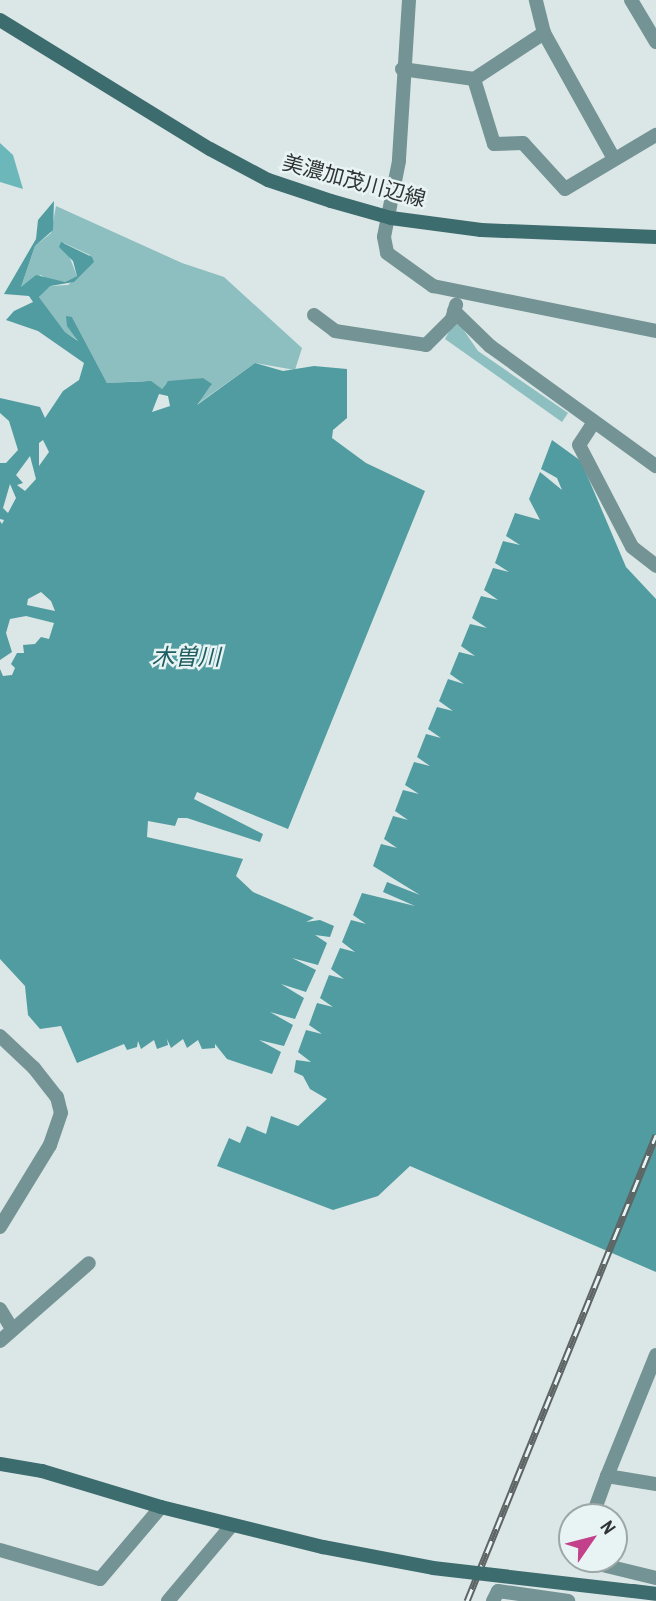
<!DOCTYPE html>
<html>
<head>
<meta charset="utf-8">
<style>
  body { margin:0 }
  #map { position:relative; width:656px; height:1601px; overflow:hidden; background:#dbe6e6; font-family:"Archivo Narrow","Noto Sans JP",sans-serif }
  div>[style] { position:absolute }
  [style*='--x'] { left:calc(var(--x)*1px); top:calc(var(--y)*1px); width:calc(var(--w)*1px); rotate:calc(var(--a)*1deg) }
  .green>* { inset:0; background:#8dbfc1 }
  .forest>* { inset:0; background:#6bb7ba }
  .water>* { inset:0; background:#509ca0 }
  .street>* { height:14px; margin:-7px; padding:0 7px; transform-origin:7px; border-radius:7px; background:#749394 }
  .secondary>* { height:14px; margin:-7px; padding:0 7px; transform-origin:7px; border-radius:7px; background:#3d6c6e }
  .rail>* { height:7px; margin-top:-3.5px; transform-origin:0; background:repeating-linear-gradient(90deg,#e8f3f3 0 13px,#5e6464 0 26px); box-sizing:border-box; border-block:2px solid #5e6464 }
  .secondary-bridge>* { height:14px; margin:-7px; padding:0 7px; transform-origin:7px; border-radius:7px; background:#3d6c6e }
  span { translate:-50% -50%; white-space:nowrap; text-align:center; line-height:1.15; -webkit-text-stroke:5px #e8f3f3; paint-order:stroke }
  .street-label { font-size:21px; color:#303434 }
  .water-label { font-size:23px; color:#205f62; font-style:italic }
  .north { position:absolute; left:558px; top:1503px; width:70px; height:70px; box-sizing:border-box; background:#e8f3f3; border:2px solid #9ea7a7; border-radius:50%; rotate:55deg; font-size:19px; font-weight:700; line-height:28px; text-align:center; color:#303434 }
  .north::after { content:''; display:block; margin:auto; width:24px; height:32px; background:#c2418a; clip-path:polygon(50% 0,100% 100%,50% 72%,0 100%) }
</style>
</head>
<body>
<div id="map">
  <div class="green">
    <div style="clip-path:polygon(56px 206px,182px 263px,224px 277px,302px 348px,295px 370px,255px 363px,196px 405px,211px 386px,203px 378px,166px 383px,162px 389px,144px 381px,107px 383px,72px 317px,79px 341px,65px 332px,39px 297px,49px 286px,68px 285px,77px 277px,90px 255px,64px 243px,77px 276px,65px 282px,49px 281px,41px 275px,21px 287px,35px 246px,51px 233px)"></div>
    <div style="clip-path:polygon(456px 319px,478px 351px,568px 413px,562px 422px,445px 339px)"></div>
  </div>
  <div class="forest">
    <div style="clip-path:polygon(0 143px,13px 155px,23px 189px,0 182px)"></div>
  </div>
  <div class="water">
    <div style="clip-path:polygon(evenodd,54px 201px,53px 230px,35px 246px,21px 287px,36px 275px,65px 282px,77px 276px,73px 261px,59px 247px,61px 242px,92px 257px,94px 262px,74px 282px,50px 286px,39px 297px,65px 332px,78px 341px,67px 326px,66px 316px,72px 317px,107px 383px,151px 381px,162px 389px,168px 381px,203px 378px,212px 384px,197px 405px,255px 363px,283px 371px,314px 366px,347px 369px,347px 418px,333px 430px,332px 438px,366px 463px,425px 491px,288px 829px,197px 792px,194px 799px,263px 834px,260px 842px,187px 818px,178px 818px,175px 826px,148px 821px,147px 837px,243px 859px,236px 876px,253px 892px,314px 918px,306px 922px,320px 920px,334px 926px,330px 937px,315px 935px,327px 943px,318px 965px,292px 958px,316px 970px,306px 992px,281px 984px,304px 998px,295px 1019px,270px 1012px,293px 1025px,284px 1046px,259px 1040px,281px 1052px,272px 1074px,227px 1059px,215px 1044px,215px 1048px,202px 1049px,198px 1040px,187px 1048px,183px 1039px,171px 1048px,167px 1039px,168px 1045px,157px 1049px,154px 1040px,141px 1049px,138px 1041px,137px 1047px,127px 1050px,124px 1044px,77px 1063px,61px 1026px,40px 1029px,28px 1015px,25px 986px,0 959px,0 669px,3px 676px,12px 675px,15px 668px,11px 664px,17px 653px,24px 653px,23px 645px,35px 644px,41px 637px,49px 639px,54px 623px,26px 616px,10px 619px,6px 633px,12px 652px,0 660px,0 521px,2px 524px,4px 520px,0 519px,0 463px,6px 463px,18px 450px,9px 421px,0 413px,0 398px,40px 407px,45px 418px,63px 391px,79px 380px,84px 363px,38px 331px,6px 320px,14px 311px,33px 302px,29px 296px,4px 294px,36px 239px,38px 220px,54px 201px,159px 394px,168px 396px,170px 406px,152px 412px,159px 394px,54px 201px,43px 440px,49px 452px,39px 466px,39px 443px,43px 440px,54px 201px,30px 456px,36px 479px,25px 491px,17px 485px,23px 483px,16px 475px,30px 456px,54px 201px,10px 484px,16px 498px,8px 513px,3px 508px,10px 484px,54px 201px,41px 592px,51px 601px,55px 611px,27px 605px,28px 599px,41px 592px)"></div>
    <div style="clip-path:polygon(552px 440px,581px 461px,626px 567px,656px 599px,656px 1272px,410px 1166px,378px 1196px,333px 1210px,217px 1166px,229px 1138px,240px 1143px,247px 1126px,266px 1134px,271px 1116px,298px 1126px,327px 1099px,310px 1089px,303px 1076px,294px 1072px,296px 1060px,311px 1062px,298px 1052px,306px 1030px,322px 1034px,309px 1025px,317px 1003px,333px 1007px,320px 998px,329px 975px,344px 979px,331px 969px,340px 948px,355px 952px,342px 942px,351px 920px,366px 924px,353px 915px,362px 893px,415px 906px,383px 892px,387px 882px,420px 895px,373px 866px,381px 844px,397px 848px,384px 839px,393px 816px,408px 820px,395px 811px,403px 790px,419px 794px,405px 785px,414px 762px,430px 766px,417px 757px,426px 734px,441px 738px,428px 729px,437px 707px,453px 711px,439px 701px,448px 679px,464px 684px,450px 674px,459px 652px,475px 656px,461px 646px,470px 624px,487px 628px,472px 618px,481px 596px,498px 600px,484px 590px,493px 568px,509px 572px,495px 563px,503px 541px,520px 545px,506px 536px,515px 513px,540px 520px,529px 499px,540px 472px,562px 490px,557px 478px,541px 469px)"></div>
  </div>
  <div class="street">
    <div style="--x:409;--y:0;--w:161;--a:93.6"></div>
    <div style="--x:399;--y:161;--w:77;--a:101.2"></div>
    <div style="--x:384;--y:237;--w:16;--a:79"></div>
    <div style="--x:387;--y:253;--w:57;--a:35.7"></div>
    <div style="--x:433;--y:286;--w:227;--a:11.4"></div>
    <div style="--x:631;--y:0;--w:49;--a:59.2"></div>
    <div style="--x:544;--y:33;--w:144;--a:60.9"></div>
    <div style="--x:402;--y:69;--w:73;--a:7.9"></div>
    <div style="--x:474;--y:79;--w:84;--a:-33.3"></div>
    <div style="--x:544;--y:33;--w:34;--a:-104"></div>
    <div style="--x:474;--y:79;--w:68;--a:72.9"></div>
    <div style="--x:494;--y:144;--w:29;--a:-2"></div>
    <div style="--x:523;--y:143;--w:62;--a:47.6"></div>
    <div style="--x:565;--y:189;--w:106;--a:-30.7"></div>
    <div style="--x:454;--y:311;--w:50;--a:44.2"></div>
    <div style="--x:490;--y:346;--w:205;--a:35.9"></div>
    <div style="--x:314;--y:315;--w:26;--a:37"></div>
    <div style="--x:335;--y:331;--w:92;--a:8.7"></div>
    <div style="--x:426;--y:345;--w:37;--a:-45"></div>
    <div style="--x:452;--y:319;--w:15;--a:-74"></div>
    <div style="--x:594;--y:422;--w:27;--a:123"></div>
    <div style="--x:579;--y:445;--w:115;--a:62.5"></div>
    <div style="--x:632;--y:547;--w:31;--a:38"></div>
    <div style="--x:0;--y:1036;--w:47;--a:43.3"></div>
    <div style="--x:34;--y:1068;--w:37;--a:52"></div>
    <div style="--x:57;--y:1097;--w:16;--a:76"></div>
    <div style="--x:61;--y:1113;--w:34;--a:109"></div>
    <div style="--x:50;--y:1145;--w:96;--a:121.4"></div>
    <div style="--x:0;--y:1309;--w:23;--a:59"></div>
    <div style="--x:0;--y:1341;--w:118;--a:-41.2"></div>
    <div style="--x:656;--y:1355;--w:131;--a:112"></div>
    <div style="--x:607;--y:1476;--w:50;--a:9.3"></div>
    <div style="--x:592;--y:1517;--w:44;--a:-69.9"></div>
    <div style="--x:0;--y:1550;--w:104;--a:16.2"></div>
    <div style="--x:100;--y:1579;--w:94;--a:-49.7"></div>
    <div style="--x:578;--y:1559;--w:80;--a:13.7"></div>
    <div style="--x:168;--y:1601;--w:99;--a:-49.9"></div>
    <div style="--x:493;--y:1601;--w:11;--a:-63"></div>
    <div style="--x:498;--y:1591;--w:71;--a:8.1"></div>
  </div>
  <div class="secondary">
    <div style="--x:0;--y:20;--w:246;--a:31.6"></div>
    <div style="--x:210;--y:149;--w:66;--a:28.1"></div>
    <div style="--x:268;--y:180;--w:66;--a:18.4"></div>
    <div style="--x:331;--y:201;--w:62;--a:15.8"></div>
    <div style="--x:391;--y:218;--w:91;--a:7.6"></div>
    <div style="--x:481;--y:230;--w:175;--a:2.3"></div>
    <div style="--x:0;--y:1464;--w:43;--a:9.5"></div>
    <div style="--x:42;--y:1471;--w:124;--a:16.8"></div>
    <div style="--x:161;--y:1507;--w:167;--a:13.9"></div>
    <div style="--x:323;--y:1547;--w:112;--a:10.8"></div>
    <div style="--x:633;--y:1591;--w:23;--a:7"></div>
  </div>
  <div class="rail">
    <div style="--x:467;--y:1601;--w:503;--a:-67.92"></div>
  </div>
  <div class="secondary-bridge">
    <div style="--x:433;--y:1568;--w:201;--a:6.6"></div>
  </div>
  <div class="street-label">
    <span style="left:354px;top:181px;rotate:15deg">美濃加茂川辺線</span>
  </div>
  <div class="water-label">
    <span style="left:186px;top:657px">木曽川</span>
  </div>
  <div class="north">N</div>
</div>
</body>
</html>
